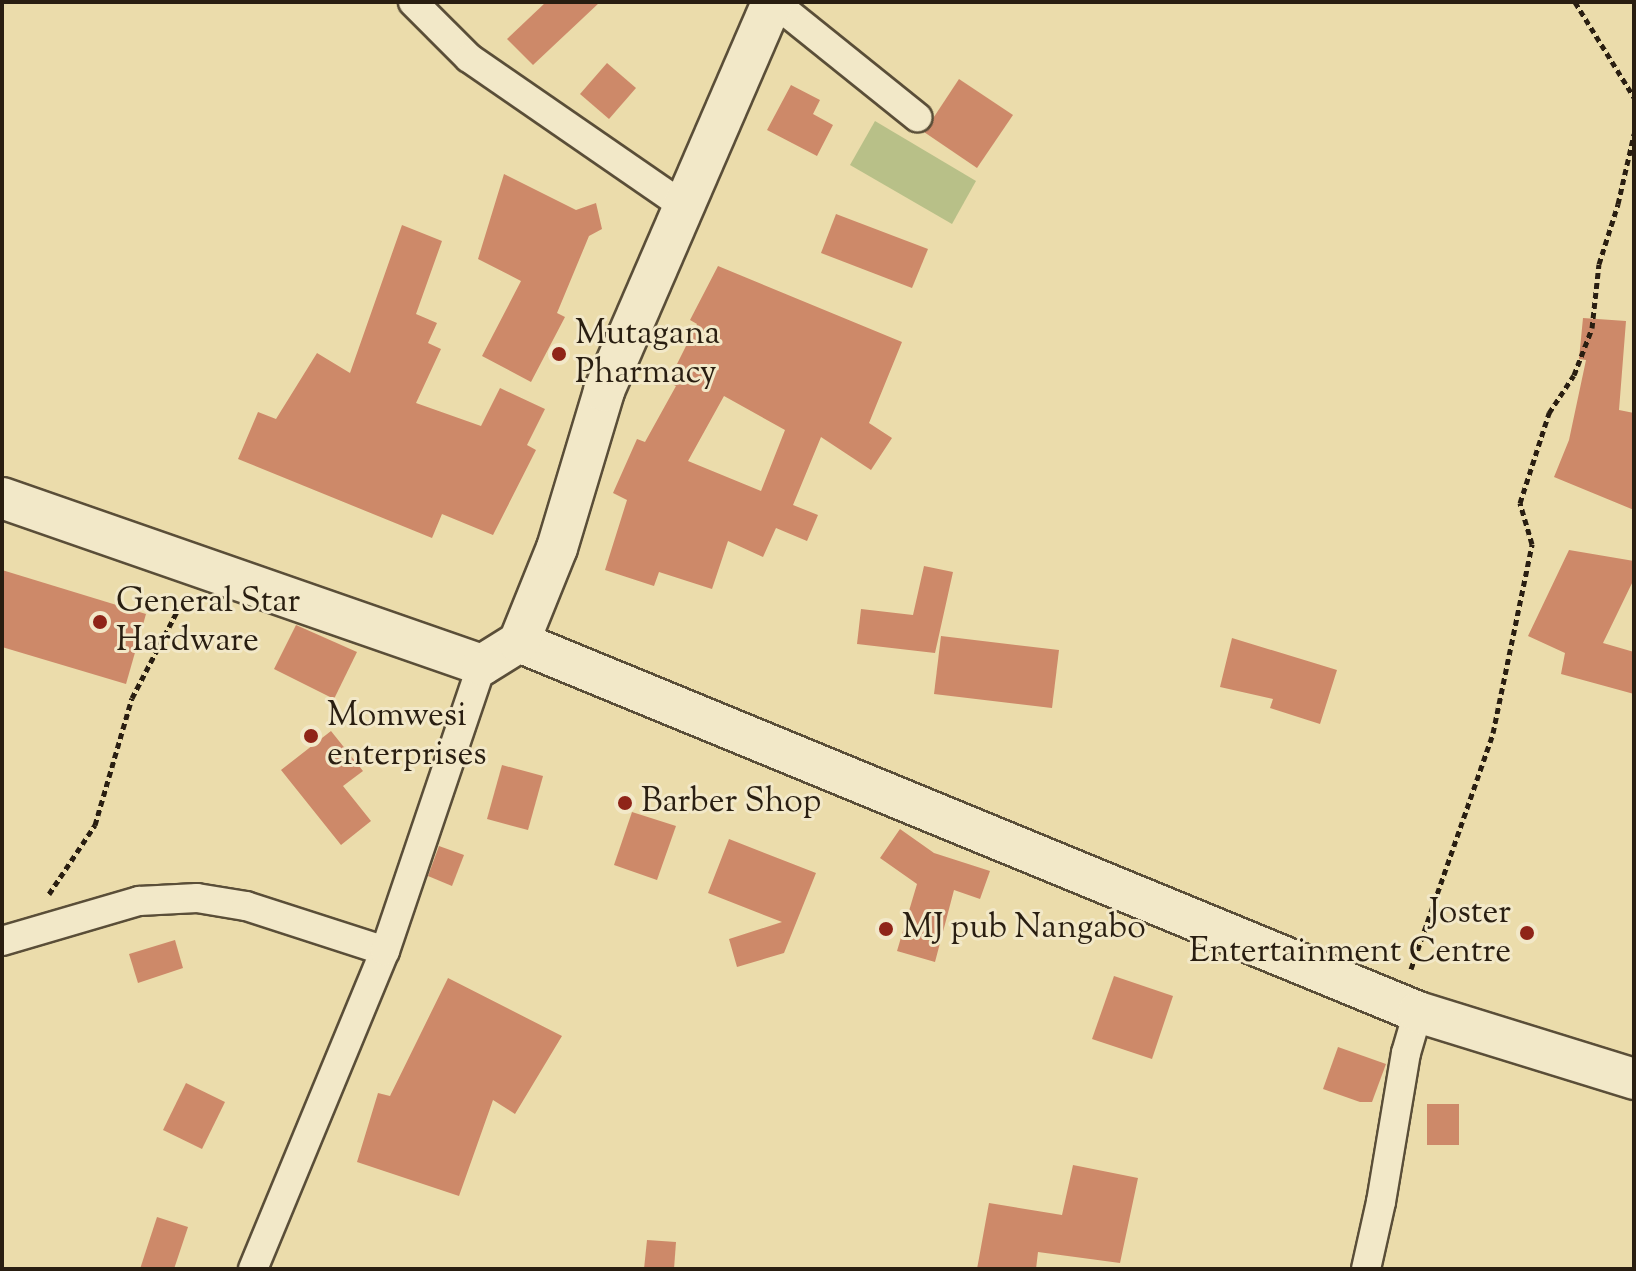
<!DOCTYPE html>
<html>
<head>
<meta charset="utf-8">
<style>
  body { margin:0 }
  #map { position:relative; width:1636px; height:1271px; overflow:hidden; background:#ebdcab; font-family:"Sorts Mill Goudy",serif }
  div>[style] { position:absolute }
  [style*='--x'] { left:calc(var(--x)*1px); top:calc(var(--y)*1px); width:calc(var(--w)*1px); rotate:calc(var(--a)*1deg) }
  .green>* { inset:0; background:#b8c088 }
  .building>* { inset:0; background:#cd8969 }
  .path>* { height:5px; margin-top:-2.5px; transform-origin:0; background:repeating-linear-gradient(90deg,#291e11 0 6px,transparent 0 10px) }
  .roads { filter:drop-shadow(2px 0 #5a4e38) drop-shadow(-2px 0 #5a4e38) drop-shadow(0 2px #5a4e38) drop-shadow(0 -2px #5a4e38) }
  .street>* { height:28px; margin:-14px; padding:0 14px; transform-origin:14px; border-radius:14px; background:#f2e8c8 }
  .secondary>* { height:40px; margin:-20px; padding:0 20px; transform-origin:20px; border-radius:20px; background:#f2e8c8 }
  .dots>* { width:22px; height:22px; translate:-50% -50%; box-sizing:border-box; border:4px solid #f2e8c8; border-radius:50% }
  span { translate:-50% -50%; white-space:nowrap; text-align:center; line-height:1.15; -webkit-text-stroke:6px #f2e8c8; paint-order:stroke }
  .poi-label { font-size:34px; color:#291e11 }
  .left { translate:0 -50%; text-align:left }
  .right { translate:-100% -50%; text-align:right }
  .frame { position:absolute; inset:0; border:4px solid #291e11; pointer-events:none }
</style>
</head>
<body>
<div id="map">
  <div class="green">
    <div style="clip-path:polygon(875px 121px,976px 181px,952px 224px,850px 165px)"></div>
  </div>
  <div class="building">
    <div style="clip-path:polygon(546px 2px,600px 2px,533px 65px,507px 39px)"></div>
    <div style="clip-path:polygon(607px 63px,636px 88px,609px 119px,580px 94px)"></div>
    <div style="clip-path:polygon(959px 79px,1013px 115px,977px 168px,924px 132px)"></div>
    <div style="clip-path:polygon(791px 85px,820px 100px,813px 114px,833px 125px,817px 156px,767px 130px)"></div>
    <div style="clip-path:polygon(504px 174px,576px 210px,596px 203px,602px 229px,589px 236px,557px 313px,565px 317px,531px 382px,482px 356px,521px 281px,478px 259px)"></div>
    <div style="clip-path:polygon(836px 214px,928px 249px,912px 288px,821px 253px)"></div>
    <div style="clip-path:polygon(402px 225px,442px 241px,416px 314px,437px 323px,428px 343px,441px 349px,416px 403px,481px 426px,500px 388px,545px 409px,527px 445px,536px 450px,493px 535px,442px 514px,432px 538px,238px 459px,258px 412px,276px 419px,317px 353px,350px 373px)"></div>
    <div style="clip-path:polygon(evenodd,718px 266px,902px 342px,869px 423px,892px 438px,871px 470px,821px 437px,793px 505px,818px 515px,807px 541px,776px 528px,763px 557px,728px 541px,712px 589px,659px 572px,654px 586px,605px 570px,627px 500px,613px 493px,637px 439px,645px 442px,676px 386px,668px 382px,697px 324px,690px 320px,718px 266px,724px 396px,785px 430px,761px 491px,688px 461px,724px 396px)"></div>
    <div style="clip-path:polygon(1583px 318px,1626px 321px,1619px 410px,1634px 413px,1634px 510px,1554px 477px,1569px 440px,1586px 360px,1579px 359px)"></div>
    <div style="clip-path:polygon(1569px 550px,1634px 561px,1634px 579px,1603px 643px,1634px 652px,1634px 694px,1561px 674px,1565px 653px,1528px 636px)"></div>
    <div style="clip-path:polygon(924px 566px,953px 572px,935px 653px,857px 644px,861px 609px,913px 615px)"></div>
    <div style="clip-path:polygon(2px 570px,146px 614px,126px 684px,2px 647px)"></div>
    <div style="clip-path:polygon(296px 625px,357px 652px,334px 699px,274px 669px)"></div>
    <div style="clip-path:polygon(941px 636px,1059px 650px,1052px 708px,934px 694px)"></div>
    <div style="clip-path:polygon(1232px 638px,1337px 670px,1320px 724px,1270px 708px,1273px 699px,1220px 687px)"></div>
    <div style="clip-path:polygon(331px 731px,363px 771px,343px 786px,371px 821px,341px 845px,281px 770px)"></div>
    <div style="clip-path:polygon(502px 765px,543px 776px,528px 830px,487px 819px)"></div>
    <div style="clip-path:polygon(632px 812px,676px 826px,657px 880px,614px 865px)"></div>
    <div style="clip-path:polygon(900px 829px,934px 853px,990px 871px,980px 899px,954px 890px,935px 962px,897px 951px,917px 884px,880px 858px)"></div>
    <div style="clip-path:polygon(729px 839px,816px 873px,784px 953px,737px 967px,729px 939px,782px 922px,708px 893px)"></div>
    <div style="clip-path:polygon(439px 846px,464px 855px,452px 886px,428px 876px)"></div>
    <div style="clip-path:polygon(175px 940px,183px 968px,138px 983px,129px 954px)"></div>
    <div style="clip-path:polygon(1114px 976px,1173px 996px,1152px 1059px,1092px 1039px)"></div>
    <div style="clip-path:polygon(448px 978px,562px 1036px,515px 1114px,493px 1100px,459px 1196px,357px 1162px,378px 1093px,390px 1096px)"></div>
    <div style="clip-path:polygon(1338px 1047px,1386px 1064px,1372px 1102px,1360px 1102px,1323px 1089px)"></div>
    <div style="clip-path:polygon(186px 1083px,225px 1102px,202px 1149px,163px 1130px)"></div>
    <div style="clip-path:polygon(1427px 1104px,1459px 1104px,1459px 1145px,1427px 1145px)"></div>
    <div style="clip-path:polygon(1073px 1165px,1138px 1178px,1120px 1263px,1038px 1252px,1036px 1269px,977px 1269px,989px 1203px,1062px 1215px)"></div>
    <div style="clip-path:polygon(157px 1217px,188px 1227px,174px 1269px,140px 1269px)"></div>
    <div style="clip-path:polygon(647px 1240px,676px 1242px,674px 1269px,644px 1269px)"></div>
  </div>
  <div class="path">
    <div style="--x:1575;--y:2;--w:112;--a:58.2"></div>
    <div style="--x:49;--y:894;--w:83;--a:-56.3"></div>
    <div style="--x:95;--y:825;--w:132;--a:-73.8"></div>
    <div style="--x:132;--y:698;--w:110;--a:-62.5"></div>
    <div style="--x:1411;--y:969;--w:250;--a:-70.8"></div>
    <div style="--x:1493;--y:733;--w:193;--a:-78.3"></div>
    <div style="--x:1532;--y:544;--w:43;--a:-106.3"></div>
    <div style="--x:1520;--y:503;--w:95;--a:-72.1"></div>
    <div style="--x:1549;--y:413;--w:45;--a:-56.7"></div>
    <div style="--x:1574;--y:375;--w:50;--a:-69"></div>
    <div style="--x:1592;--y:328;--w:64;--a:-83.8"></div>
    <div style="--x:1599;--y:264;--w:63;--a:-72.4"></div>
    <div style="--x:1618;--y:204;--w:72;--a:-77.1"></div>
  </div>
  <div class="roads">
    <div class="street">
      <div style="--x:413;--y:2;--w:79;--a:45"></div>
      <div style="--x:469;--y:58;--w:259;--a:34.6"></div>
      <div style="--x:774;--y:2;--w:184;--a:38.8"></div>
      <div style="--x:2;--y:941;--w:143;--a:-16.3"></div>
      <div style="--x:139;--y:901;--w:58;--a:-3"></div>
      <div style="--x:197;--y:898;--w:50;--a:9.3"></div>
      <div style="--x:246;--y:906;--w:146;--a:17.9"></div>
      <div style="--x:253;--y:1269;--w:344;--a:-67.5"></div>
      <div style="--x:385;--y:951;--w:302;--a:-71.3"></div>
      <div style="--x:1366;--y:1269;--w:69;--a:-77.4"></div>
      <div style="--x:1381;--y:1202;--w:151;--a:-80.5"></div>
      <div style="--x:1406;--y:1053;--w:43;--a:-73.7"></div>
    </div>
    <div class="secondary">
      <div style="--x:2;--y:498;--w:508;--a:19.18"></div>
      <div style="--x:482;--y:665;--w:44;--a:-31.9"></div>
      <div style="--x:519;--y:642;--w:972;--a:22.37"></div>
      <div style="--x:1418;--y:1012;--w:226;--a:17.2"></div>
      <div style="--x:519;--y:642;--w:101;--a:-68"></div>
      <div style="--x:557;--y:548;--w:164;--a:-73.3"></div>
      <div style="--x:604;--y:391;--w:424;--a:-66.6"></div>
    </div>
  </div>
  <div class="dots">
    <div style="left:559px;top:354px;background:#8f2418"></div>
    <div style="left:100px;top:622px;background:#8f2418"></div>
    <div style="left:311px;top:736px;background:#8f2418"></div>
    <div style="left:625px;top:803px;background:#8f2418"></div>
    <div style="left:886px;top:929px;background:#8f2418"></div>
    <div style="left:1527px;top:933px;background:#8f2418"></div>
  </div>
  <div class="poi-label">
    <span class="left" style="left:575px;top:354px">Mutagana<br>Pharmacy</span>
    <span class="left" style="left:116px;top:622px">General Star<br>Hardware</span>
    <span class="left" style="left:327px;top:736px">Momwesi<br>enterprises</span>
    <span class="left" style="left:641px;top:803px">Barber Shop</span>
    <span class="right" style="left:1511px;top:933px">Joster<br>Entertainment Centre</span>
    <span class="left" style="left:902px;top:929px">MJ pub Nangabo</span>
  </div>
  <div class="frame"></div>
</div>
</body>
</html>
